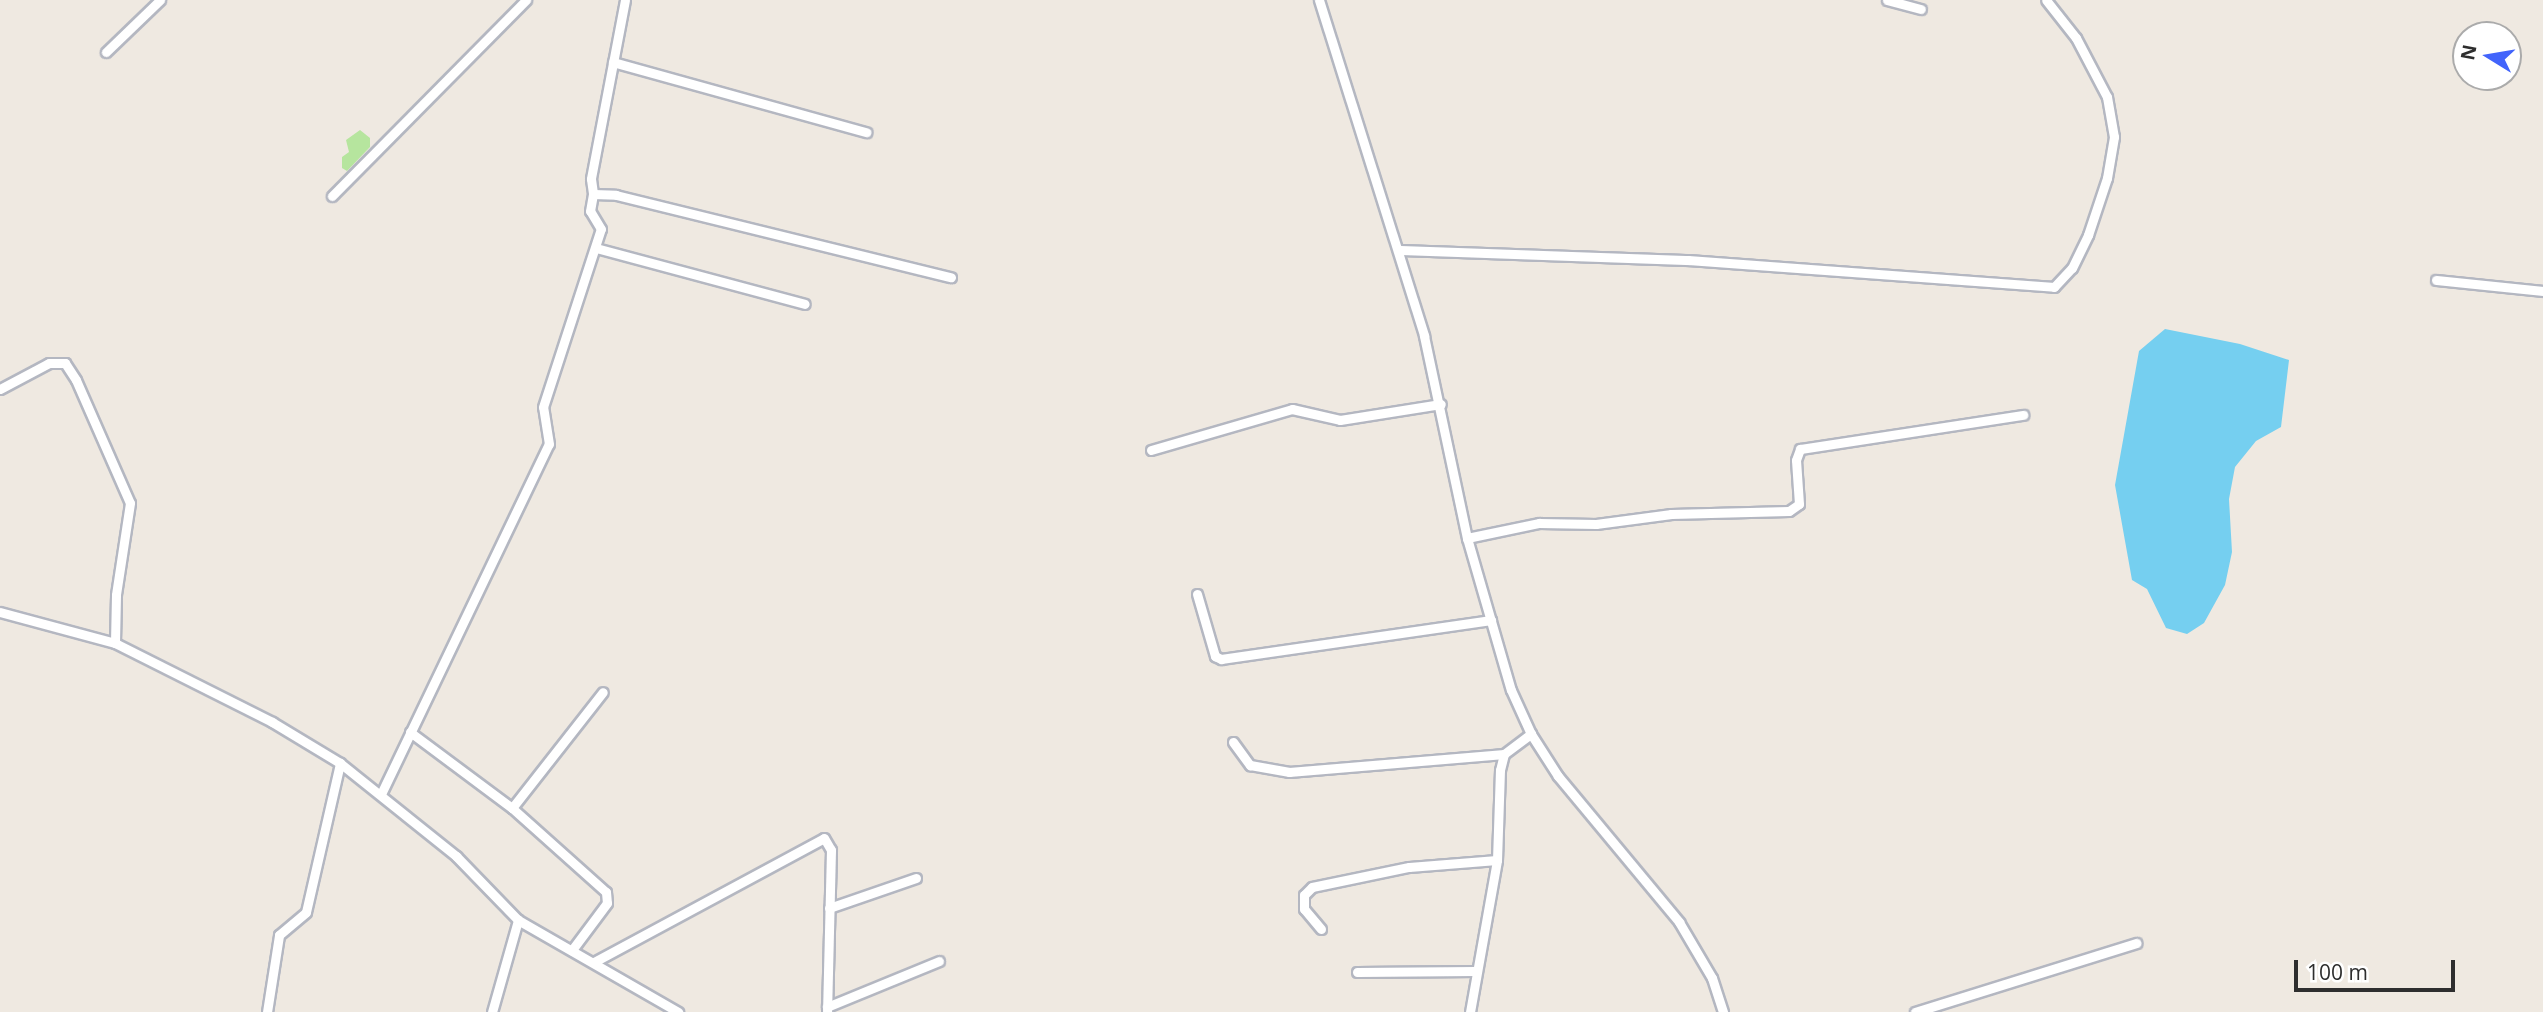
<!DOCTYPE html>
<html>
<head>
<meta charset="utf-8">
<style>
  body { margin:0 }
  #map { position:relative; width:2543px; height:1012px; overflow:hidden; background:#efe9e1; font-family:"Open Sans",sans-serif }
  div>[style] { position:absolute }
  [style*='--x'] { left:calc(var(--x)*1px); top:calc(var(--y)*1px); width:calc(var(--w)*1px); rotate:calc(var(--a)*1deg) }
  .green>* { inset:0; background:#b6e59e }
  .water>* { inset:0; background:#75cff0 }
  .roads { filter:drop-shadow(2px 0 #b4b7c1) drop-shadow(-2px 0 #b4b7c1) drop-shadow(0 2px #b4b7c1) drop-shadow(0 -2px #b4b7c1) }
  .street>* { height:9px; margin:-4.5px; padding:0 4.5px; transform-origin:4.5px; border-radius:4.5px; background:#fff }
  span { translate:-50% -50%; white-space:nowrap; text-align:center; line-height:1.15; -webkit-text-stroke:7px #fff; paint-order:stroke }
  .north { position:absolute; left:2452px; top:21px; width:70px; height:70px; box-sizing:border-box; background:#fff; border:2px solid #ababab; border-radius:50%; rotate:281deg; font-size:19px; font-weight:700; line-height:28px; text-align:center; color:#2e2e2e }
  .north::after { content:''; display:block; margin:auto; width:24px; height:32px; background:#4264fb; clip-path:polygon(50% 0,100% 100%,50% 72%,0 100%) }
  .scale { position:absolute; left:2294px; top:960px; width:161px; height:32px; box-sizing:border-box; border:4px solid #2e2e2e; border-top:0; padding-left:9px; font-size:21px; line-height:24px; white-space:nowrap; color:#2e2e2e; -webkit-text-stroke:5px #fff; paint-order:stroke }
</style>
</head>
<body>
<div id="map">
  <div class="green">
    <div style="clip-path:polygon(360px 130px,370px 138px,370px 147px,347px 171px,342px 168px,342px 157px,349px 152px,346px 140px)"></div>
  </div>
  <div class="water">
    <div style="clip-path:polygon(2165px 329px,2240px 344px,2289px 360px,2281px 427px,2256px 441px,2235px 467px,2229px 499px,2232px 552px,2225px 585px,2204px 623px,2187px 634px,2166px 628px,2147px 589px,2132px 580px,2115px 485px,2139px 351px)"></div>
  </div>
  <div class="roads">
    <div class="street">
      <div style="--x:625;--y:0;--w:182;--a:100.8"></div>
      <div style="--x:591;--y:179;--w:15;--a:82"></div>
      <div style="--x:593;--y:194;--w:23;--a:2"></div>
      <div style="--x:616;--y:195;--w:345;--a:13.8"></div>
      <div style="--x:1319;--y:0;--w:352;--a:72.6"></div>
      <div style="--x:1424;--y:336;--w:207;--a:78"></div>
      <div style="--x:1467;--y:538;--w:158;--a:73.9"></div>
      <div style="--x:1511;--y:690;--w:48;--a:65.6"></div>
      <div style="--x:1531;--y:734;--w:50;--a:57.3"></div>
      <div style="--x:1558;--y:776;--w:190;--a:50.3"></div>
      <div style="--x:1679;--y:922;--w:65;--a:59.5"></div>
      <div style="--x:1712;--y:978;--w:36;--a:72"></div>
      <div style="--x:1887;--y:0;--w:35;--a:15"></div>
      <div style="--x:106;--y:52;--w:75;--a:-43.9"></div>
      <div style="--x:613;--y:62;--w:263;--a:15.5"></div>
      <div style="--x:332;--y:196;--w:276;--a:-45.3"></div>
      <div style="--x:596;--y:248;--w:216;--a:15"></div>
      <div style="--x:1398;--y:250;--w:290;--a:2"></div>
      <div style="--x:1688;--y:260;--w:367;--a:4.2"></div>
      <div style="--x:2054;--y:287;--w:26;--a:-47"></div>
      <div style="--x:2072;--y:268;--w:37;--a:-64"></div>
      <div style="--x:2088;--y:235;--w:60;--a:-71.6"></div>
      <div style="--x:2107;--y:178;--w:42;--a:-80.3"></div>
      <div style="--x:2114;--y:137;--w:41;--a:-99.9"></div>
      <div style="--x:2107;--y:97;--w:67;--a:-117.7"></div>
      <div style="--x:2076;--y:38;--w:48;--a:-128.3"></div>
      <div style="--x:2436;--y:280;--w:108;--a:5.9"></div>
      <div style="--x:0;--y:389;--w:55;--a:-28"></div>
      <div style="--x:49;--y:363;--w:16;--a:0"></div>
      <div style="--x:65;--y:363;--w:20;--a:57"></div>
      <div style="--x:76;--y:380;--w:134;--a:66.3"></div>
      <div style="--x:130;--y:503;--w:93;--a:98.7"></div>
      <div style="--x:116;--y:595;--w:48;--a:91.2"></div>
      <div style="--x:115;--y:643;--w:176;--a:26.7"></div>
      <div style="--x:272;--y:722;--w:79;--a:31.1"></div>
      <div style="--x:340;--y:763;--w:149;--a:38.7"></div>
      <div style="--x:456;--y:856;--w:89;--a:45.9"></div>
      <div style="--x:518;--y:920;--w:185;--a:29.9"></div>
      <div style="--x:1151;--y:450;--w:147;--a:-16.2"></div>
      <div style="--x:1292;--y:409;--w:49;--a:12.9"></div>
      <div style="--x:1340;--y:420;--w:102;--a:-9"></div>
      <div style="--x:1467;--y:538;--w:74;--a:-11.8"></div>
      <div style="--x:1539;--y:523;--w:57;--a:1"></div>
      <div style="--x:1596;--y:524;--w:76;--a:-7.6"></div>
      <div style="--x:1671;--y:514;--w:118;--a:-1.5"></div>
      <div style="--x:1789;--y:511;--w:12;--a:-35"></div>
      <div style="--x:1799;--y:504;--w:44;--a:-93.9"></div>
      <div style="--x:1796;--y:460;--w:12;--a:-70"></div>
      <div style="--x:1800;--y:449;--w:226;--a:-8.7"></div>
      <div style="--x:1197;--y:594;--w:65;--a:73.8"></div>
      <div style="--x:1215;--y:656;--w:7;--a:27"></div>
      <div style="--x:1221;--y:659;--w:273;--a:-8.2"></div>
      <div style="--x:0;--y:612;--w:119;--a:15.1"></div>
      <div style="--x:410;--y:732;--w:127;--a:36.7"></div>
      <div style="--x:512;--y:808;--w:126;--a:41.8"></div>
      <div style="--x:606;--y:892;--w:11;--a:85"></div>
      <div style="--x:607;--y:903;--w:59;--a:126.7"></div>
      <div style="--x:1233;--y:742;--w:29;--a:54"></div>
      <div style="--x:1250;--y:765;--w:40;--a:10"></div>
      <div style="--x:1289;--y:772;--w:216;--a:-4.8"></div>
      <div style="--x:381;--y:794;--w:388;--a:-64.4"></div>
      <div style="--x:549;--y:444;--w:37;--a:-99"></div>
      <div style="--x:543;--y:407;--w:187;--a:-72"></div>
      <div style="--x:601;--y:229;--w:21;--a:-121"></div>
      <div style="--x:590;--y:211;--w:17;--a:-80"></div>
      <div style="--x:512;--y:808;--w:147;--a:-51.9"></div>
      <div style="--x:829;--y:908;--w:92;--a:-19"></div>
      <div style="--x:1321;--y:929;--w:26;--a:-130"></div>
      <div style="--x:1304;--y:909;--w:14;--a:-90"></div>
      <div style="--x:1304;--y:895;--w:11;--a:-45"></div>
      <div style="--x:1312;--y:887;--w:99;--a:-11.7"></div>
      <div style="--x:1409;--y:867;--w:88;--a:-4.5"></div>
      <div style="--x:594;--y:962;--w:261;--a:-28.3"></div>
      <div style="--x:824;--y:838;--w:14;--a:60"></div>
      <div style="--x:831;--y:850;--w:162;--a:91.4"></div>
      <div style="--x:1357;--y:972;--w:119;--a:-0.5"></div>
      <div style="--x:827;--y:1007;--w:121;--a:-22.3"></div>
      <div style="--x:267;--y:1012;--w:78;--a:-81.1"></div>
      <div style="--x:279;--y:935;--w:35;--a:-40"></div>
      <div style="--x:306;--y:912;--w:153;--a:-77.1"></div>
      <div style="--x:492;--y:1012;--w:96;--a:-74.2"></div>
      <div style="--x:1470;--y:1012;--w:154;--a:-79.9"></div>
      <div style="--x:1497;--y:860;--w:90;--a:-88.1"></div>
      <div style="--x:1500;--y:770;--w:16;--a:-76"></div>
      <div style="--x:1504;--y:754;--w:34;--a:-37"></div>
      <div style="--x:1915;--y:1012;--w:232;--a:-17.3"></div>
    </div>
  </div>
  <div class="north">N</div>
  <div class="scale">100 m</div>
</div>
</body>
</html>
